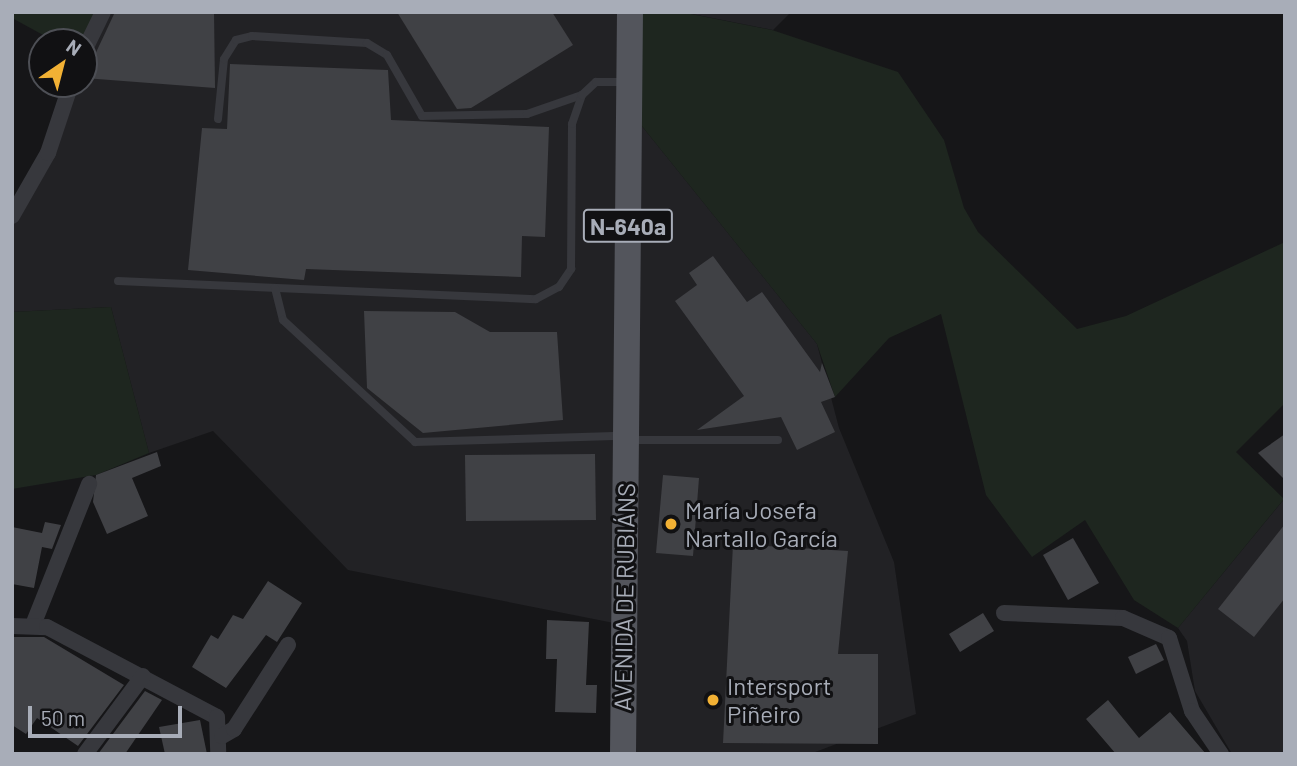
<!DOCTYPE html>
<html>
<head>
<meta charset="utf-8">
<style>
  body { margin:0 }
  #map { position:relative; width:1297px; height:766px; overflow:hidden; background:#161618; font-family:Barlow,sans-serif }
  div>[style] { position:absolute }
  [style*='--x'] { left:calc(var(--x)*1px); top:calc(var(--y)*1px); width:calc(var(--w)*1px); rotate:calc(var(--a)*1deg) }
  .built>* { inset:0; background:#222225 }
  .green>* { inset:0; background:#1e261f }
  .building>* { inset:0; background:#404145 }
  .service>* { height:8px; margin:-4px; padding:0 4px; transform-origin:4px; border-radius:4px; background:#37383d }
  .minor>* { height:16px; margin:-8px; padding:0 8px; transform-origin:8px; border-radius:8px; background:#37383d }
  .primary>* { height:26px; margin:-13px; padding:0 13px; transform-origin:13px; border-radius:13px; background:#53555c }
  .dots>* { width:19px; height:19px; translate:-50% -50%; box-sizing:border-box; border:4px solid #111113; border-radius:50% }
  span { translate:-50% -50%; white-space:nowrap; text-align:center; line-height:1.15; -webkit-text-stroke:6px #111113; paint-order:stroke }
  .shield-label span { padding:2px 5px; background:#111113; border:2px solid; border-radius:5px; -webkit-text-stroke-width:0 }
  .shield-label { font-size:23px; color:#a8adb8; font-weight:700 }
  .poi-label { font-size:24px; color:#a8adb8 }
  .left { translate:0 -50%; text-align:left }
  .street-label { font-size:24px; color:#a8adb8 }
  .frame { position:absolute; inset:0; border:14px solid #a8adb8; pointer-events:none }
  .north { position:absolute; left:28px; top:28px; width:70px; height:70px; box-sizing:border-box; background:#111113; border:2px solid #4d4f55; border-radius:50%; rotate:35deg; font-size:19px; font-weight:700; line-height:28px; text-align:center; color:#a8adb8 }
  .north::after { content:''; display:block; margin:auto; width:24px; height:32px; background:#f2b134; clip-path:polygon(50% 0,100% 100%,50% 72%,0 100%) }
  .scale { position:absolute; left:28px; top:706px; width:154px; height:32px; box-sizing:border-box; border:4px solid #a8adb8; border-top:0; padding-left:9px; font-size:21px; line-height:24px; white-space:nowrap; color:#a8adb8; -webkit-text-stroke:5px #111113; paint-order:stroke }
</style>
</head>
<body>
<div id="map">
  <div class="built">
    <div style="clip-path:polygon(103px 12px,630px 12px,629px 110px,817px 344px,839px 428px,894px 562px,916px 714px,810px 754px,623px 754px,624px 625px,348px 570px,213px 431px,149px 453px,111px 307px,12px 312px,12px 216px,71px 84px,84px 84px,84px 51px)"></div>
    <div style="clip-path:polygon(682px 12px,791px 12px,773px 30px)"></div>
    <div style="clip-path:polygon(1285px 498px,1285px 754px,1232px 754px,1195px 691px,1187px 641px,1178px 628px)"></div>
  </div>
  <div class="green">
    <div style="clip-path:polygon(12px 12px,103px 12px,84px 42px,56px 42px,12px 18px)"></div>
    <div style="clip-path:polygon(630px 12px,681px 12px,772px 30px,898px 72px,944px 140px,964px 208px,978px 232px,1077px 329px,1126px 316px,1285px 242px,1285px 403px,1236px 452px,1284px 499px,1178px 628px,1134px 600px,1085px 520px,1032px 557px,986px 495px,941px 314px,889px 338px,835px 397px,817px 344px,629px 110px)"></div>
    <div style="clip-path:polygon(111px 307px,149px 453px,96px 475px,12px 489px,12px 312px)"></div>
  </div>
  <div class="building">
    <div style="clip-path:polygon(115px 12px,214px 12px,215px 88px,84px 78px)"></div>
    <div style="clip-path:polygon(397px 12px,552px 12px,573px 45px,471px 108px,457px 109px)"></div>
    <div style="clip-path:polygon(230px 64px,388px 70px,391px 120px,549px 127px,545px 237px,522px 236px,521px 277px,306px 269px,304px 280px,188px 270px,202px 128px,227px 129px)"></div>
    <div style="clip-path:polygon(713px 256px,747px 302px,762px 292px,820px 372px,822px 363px,835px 397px,821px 402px,835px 432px,797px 450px,781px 417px,697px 430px,744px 396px,675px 301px,697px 285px,689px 273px)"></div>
    <div style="clip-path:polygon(364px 311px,455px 312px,490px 332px,557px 332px,563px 420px,423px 433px,367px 388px)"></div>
    <div style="clip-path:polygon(1285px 434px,1285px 480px,1258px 453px)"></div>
    <div style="clip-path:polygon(157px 452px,161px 466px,132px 478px,148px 516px,107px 534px,93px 502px,96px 475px)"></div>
    <div style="clip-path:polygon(595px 454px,596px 520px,466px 521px,465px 455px)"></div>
    <div style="clip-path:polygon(663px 475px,699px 478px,693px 556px,656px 553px)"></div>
    <div style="clip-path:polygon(45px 522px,61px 525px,52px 549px,42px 547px,34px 588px,12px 584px,12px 527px,42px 533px)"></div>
    <div style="clip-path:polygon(1285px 524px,1285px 598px,1254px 637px,1218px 609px)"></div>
    <div style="clip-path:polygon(1073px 538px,1099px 583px,1068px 600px,1043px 555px)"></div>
    <div style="clip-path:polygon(733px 544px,848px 551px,838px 654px,878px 654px,878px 744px,723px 743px)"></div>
    <div style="clip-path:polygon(268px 581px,302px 603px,277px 642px,266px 635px,226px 688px,192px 667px,211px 635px,218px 639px,233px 615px,243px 619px)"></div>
    <div style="clip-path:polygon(983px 613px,994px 631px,960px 652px,949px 634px)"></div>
    <div style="clip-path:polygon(547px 620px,589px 622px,586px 685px,597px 685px,596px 713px,555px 712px,557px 659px,546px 659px)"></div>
    <div style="clip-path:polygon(12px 637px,44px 637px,124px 685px,78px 746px,37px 718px,26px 734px,12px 725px)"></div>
    <div style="clip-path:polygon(1156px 644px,1164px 660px,1136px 674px,1128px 657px)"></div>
    <div style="clip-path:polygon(145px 691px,162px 700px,125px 754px,98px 754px)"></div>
    <div style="clip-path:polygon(1108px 700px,1139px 738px,1170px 712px,1206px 754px,1116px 754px,1086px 719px)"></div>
    <div style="clip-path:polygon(200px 720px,207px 754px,165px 754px,159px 727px)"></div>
  </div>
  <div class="service">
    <div style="--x:218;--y:119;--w:60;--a:-84.3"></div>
    <div style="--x:224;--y:59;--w:22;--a:-58"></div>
    <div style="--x:236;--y:40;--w:16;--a:-14"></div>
    <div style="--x:252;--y:36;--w:115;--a:3.5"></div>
    <div style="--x:367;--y:43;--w:23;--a:31"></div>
    <div style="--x:387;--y:55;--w:70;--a:60.2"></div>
    <div style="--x:422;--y:116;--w:105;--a:-1.1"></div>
    <div style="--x:527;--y:114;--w:58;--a:-19.1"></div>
    <div style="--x:118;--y:281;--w:418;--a:2.5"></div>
    <div style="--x:536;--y:299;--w:26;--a:-28"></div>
    <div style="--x:559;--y:287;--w:22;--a:-56"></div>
    <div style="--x:571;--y:269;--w:145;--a:-89.6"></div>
    <div style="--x:572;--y:124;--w:31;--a:-71"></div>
    <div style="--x:582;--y:95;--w:19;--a:-43"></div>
    <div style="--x:596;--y:82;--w:30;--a:0"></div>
    <div style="--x:275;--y:288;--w:33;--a:76"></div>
    <div style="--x:283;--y:320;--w:180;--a:42.7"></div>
    <div style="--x:415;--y:442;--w:207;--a:-1.7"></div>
    <div style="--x:629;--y:440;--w:149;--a:0"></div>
  </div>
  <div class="minor">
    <div style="--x:84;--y:51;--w:43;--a:-64"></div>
    <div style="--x:12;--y:216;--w:73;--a:-60.3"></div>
    <div style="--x:48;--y:153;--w:73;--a:-71.6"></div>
    <div style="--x:1004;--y:613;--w:119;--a:2.4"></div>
    <div style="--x:1123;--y:618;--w:50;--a:23.5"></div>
    <div style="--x:1169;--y:638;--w:77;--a:72.5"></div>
    <div style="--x:1192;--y:711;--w:52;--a:56"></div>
    <div style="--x:33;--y:625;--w:152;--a:-68.3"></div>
    <div style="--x:12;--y:626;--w:35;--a:2"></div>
    <div style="--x:47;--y:627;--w:192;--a:27.9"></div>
    <div style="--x:217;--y:717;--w:37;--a:88"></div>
    <div style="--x:222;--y:736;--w:14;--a:-30"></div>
    <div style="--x:234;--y:729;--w:100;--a:-57.3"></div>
    <div style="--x:85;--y:754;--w:97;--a:-53.4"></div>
  </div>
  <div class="primary">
    <div style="--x:623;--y:754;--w:742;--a:-89.46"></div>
  </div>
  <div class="dots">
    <div style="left:671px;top:524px;background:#f2b134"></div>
    <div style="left:713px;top:700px;background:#f2b134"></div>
  </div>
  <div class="shield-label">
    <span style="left:628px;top:226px">N-640a</span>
  </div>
  <div class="poi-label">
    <span class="left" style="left:685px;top:524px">María Josefa<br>Nartallo García</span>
    <span class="left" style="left:727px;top:700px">Intersport<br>Piñeiro</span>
  </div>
  <div class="street-label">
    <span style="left:624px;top:597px;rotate:-89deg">AVENIDA DE RUBIÁNS</span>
  </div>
  <div class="frame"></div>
  <div class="north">N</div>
  <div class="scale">50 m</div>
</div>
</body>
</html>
